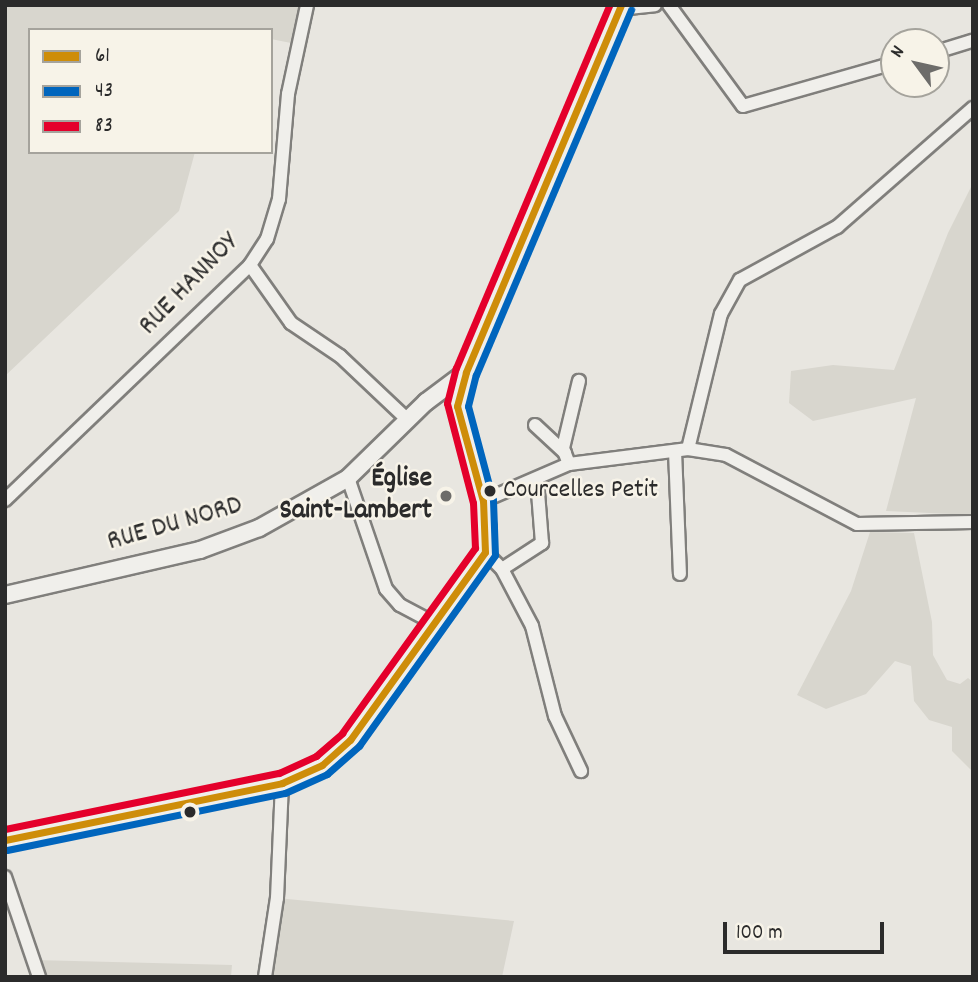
<!DOCTYPE html>
<html>
<head>
<meta charset="utf-8">
<style>
  body { margin:0 }
  #map { position:relative; width:978px; height:982px; overflow:hidden; background:#e8e6e0; font-family:Dekko,sans-serif }
  div>[style] { position:absolute }
  [style*='--x'] { left:calc(var(--x)*1px); top:calc(var(--y)*1px); width:calc(var(--w)*1px); rotate:calc(var(--a)*1deg) }
  .green>* { inset:0; background:#d8d6ce }
  .roads { filter:drop-shadow(2px 0 #807f7c) drop-shadow(-2px 0 #807f7c) drop-shadow(0 2px #807f7c) drop-shadow(0 -2px #807f7c) }
  .minor>* { height:12px; margin:-6px; padding:0 6px; transform-origin:6px; border-radius:6px; background:#f0efeb }
  .tertiary>* { height:16px; margin:-8px; padding:0 8px; transform-origin:8px; border-radius:8px; background:#f0efeb }
  .secondary>* { height:18px; margin:-9px; padding:0 9px; transform-origin:9px; border-radius:9px; background:#f0efeb }
  .bus-1>* { height:7px; margin:-3.5px; padding:0 3.5px; transform-origin:3.5px; border-radius:3.5px; background:#ce8d09 }
  .bus-2>* { height:7px; margin:-3.5px; padding:0 3.5px; transform-origin:3.5px; border-radius:3.5px; background:#0065bd }
  .bus-3>* { height:7px; margin:-3.5px; padding:0 3.5px; transform-origin:3.5px; border-radius:3.5px; background:#e4002b }
  .dots>* { width:19px; height:19px; translate:-50% -50%; box-sizing:border-box; border:4px solid #f7f3e8; border-radius:50% }
  span { translate:-50% -50%; white-space:nowrap; text-align:center; line-height:1.15; -webkit-text-stroke:5px #f7f3e8; paint-order:stroke }
  .bus-label { font-size:26px; color:#2b2b2b }
  .left { translate:0 -50%; text-align:left }
  .street-label { font-size:28px; color:#2b2b2b }
  .poi-label { font-size:28px; color:#2b2b2b; font-weight:700 }
  .right { translate:-100% -50%; text-align:right }
  .frame { position:absolute; inset:0; border:7px solid #2b2b2b; pointer-events:none }
  .legend { position:absolute; left:28px; top:28px; width:245px; height:126px; box-sizing:border-box; background:#f7f3e8; border:2px solid #a5a39c; margin:0; padding:9px 12px; list-style:none; font-size:21px; color:#2b2b2b }
  .legend li { display:flex; align-items:center; gap:14px; height:35px }
  .legend b { width:35px; border:2px solid #a5a39c }
  .north { position:absolute; left:880px; top:28px; width:70px; height:70px; box-sizing:border-box; background:#f7f3e8; border:2px solid #a5a39c; border-radius:50%; rotate:303deg; font-size:19px; font-weight:700; line-height:28px; text-align:center; color:#2b2b2b }
  .north::after { content:''; display:block; margin:auto; width:24px; height:32px; background:#6d6c6a; clip-path:polygon(50% 0,100% 100%,50% 72%,0 100%) }
  .scale { position:absolute; left:723px; top:922px; width:161px; height:32px; box-sizing:border-box; border:4px solid #2b2b2b; border-top:0; padding-left:9px; font-size:21px; line-height:24px; white-space:nowrap; color:#2b2b2b; -webkit-text-stroke:5px #f7f3e8; paint-order:stroke }
</style>
</head>
<body>
<div id="map">
  <div class="green">
    <div style="clip-path:polygon(5px 5px,299px 5px,291px 43px,271px 39px,271px 30px,30px 30px,30px 152px,195px 152px,179px 211px,5px 376px)"></div>
    <div style="clip-path:polygon(973px 183px,973px 515px,886px 511px,916px 398px,813px 421px,789px 403px,791px 371px,833px 365px,894px 370px,948px 233px)"></div>
    <div style="clip-path:polygon(870px 532px,914px 533px,932px 622px,933px 655px,947px 680px,960px 684px,968px 678px,973px 682px,973px 772px,952px 751px,952px 727px,929px 720px,914px 701px,911px 666px,895px 661px,866px 694px,826px 709px,797px 695px,851px 591px)"></div>
    <div style="clip-path:polygon(277px 898px,514px 921px,502px 977px,265px 977px)"></div>
    <div style="clip-path:polygon(34px 960px,232px 965px,231px 977px,39px 977px)"></div>
  </div>
  <div class="roads">
    <div class="minor">
      <div style="--x:669;--y:5;--w:125;--a:53.8"></div>
      <div style="--x:743;--y:106;--w:157;--a:-15.9"></div>
      <div style="--x:619;--y:9;--w:36;--a:-6"></div>
      <div style="--x:936;--y:52;--w:39;--a:-17"></div>
      <div style="--x:250;--y:265;--w:71;--a:54.7"></div>
      <div style="--x:291;--y:323;--w:59;--a:34"></div>
      <div style="--x:340;--y:356;--w:93;--a:43.3"></div>
      <div style="--x:535;--y:425;--w:41;--a:43"></div>
      <div style="--x:688;--y:449;--w:139;--a:-76.3"></div>
      <div style="--x:721;--y:314;--w:39;--a:-61"></div>
      <div style="--x:740;--y:280;--w:111;--a:-28.7"></div>
      <div style="--x:837;--y:227;--w:181;--a:-41.2"></div>
      <div style="--x:675;--y:451;--w:123;--a:87.7"></div>
      <div style="--x:569;--y:464;--w:17;--a:-111"></div>
      <div style="--x:563;--y:448;--w:69;--a:-76.6"></div>
      <div style="--x:348;--y:478;--w:117;--a:71.1"></div>
      <div style="--x:386;--y:589;--w:21;--a:49"></div>
      <div style="--x:400;--y:605;--w:40;--a:28"></div>
      <div style="--x:5;--y:500;--w:339;--a:-43.8"></div>
      <div style="--x:250;--y:265;--w:31;--a:-57"></div>
      <div style="--x:267;--y:239;--w:42;--a:-73.3"></div>
      <div style="--x:279;--y:199;--w:105;--a:-85.1"></div>
      <div style="--x:288;--y:94;--w:91;--a:-77.9"></div>
      <div style="--x:483;--y:501;--w:94;--a:-23.3"></div>
      <div style="--x:569;--y:464;--w:120;--a:-7.2"></div>
      <div style="--x:688;--y:449;--w:38;--a:9"></div>
      <div style="--x:726;--y:455;--w:148;--a:27.8"></div>
      <div style="--x:857;--y:524;--w:116;--a:-1"></div>
      <div style="--x:485;--y:552;--w:24;--a:45"></div>
      <div style="--x:502;--y:569;--w:64;--a:62.2"></div>
      <div style="--x:532;--y:626;--w:93;--a:75.7"></div>
      <div style="--x:555;--y:716;--w:61;--a:64.7"></div>
      <div style="--x:502;--y:569;--w:48;--a:-33"></div>
      <div style="--x:542;--y:543;--w:64;--a:-94.5"></div>
      <div style="--x:5;--y:877;--w:106;--a:71.2"></div>
      <div style="--x:265;--y:977;--w:80;--a:-81.4"></div>
      <div style="--x:277;--y:898;--w:115;--a:-87.5"></div>
    </div>
    <div class="tertiary">
      <div style="--x:5;--y:595;--w:200;--a:-13"></div>
      <div style="--x:200;--y:550;--w:63;--a:-20.4"></div>
      <div style="--x:259;--y:528;--w:102;--a:-29.3"></div>
      <div style="--x:348;--y:478;--w:109;--a:-44.3"></div>
      <div style="--x:426;--y:402;--w:50;--a:-36.9"></div>
    </div>
    <div class="secondary">
      <div style="--x:5;--y:840;--w:283;--a:-11.6"></div>
      <div style="--x:282;--y:783;--w:44;--a:-24.2"></div>
      <div style="--x:322;--y:765;--w:38;--a:-42"></div>
      <div style="--x:350;--y:740;--w:231;--a:-54.3"></div>
      <div style="--x:485;--y:552;--w:22;--a:-85"></div>
      <div style="--x:487;--y:530;--w:29;--a:-98"></div>
      <div style="--x:483;--y:501;--w:98;--a:-105.3"></div>
      <div style="--x:457;--y:406;--w:35;--a:-75"></div>
      <div style="--x:466;--y:372;--w:398;--a:-67.1"></div>
    </div>
  </div>
  <div class="bus-1">
    <div style="--x:5;--y:840;--w:283;--a:-11.6"></div>
    <div style="--x:282;--y:783;--w:44;--a:-24.2"></div>
    <div style="--x:322;--y:765;--w:38;--a:-42"></div>
    <div style="--x:350;--y:740;--w:231;--a:-54.3"></div>
    <div style="--x:485;--y:552;--w:51;--a:-92.2"></div>
    <div style="--x:483;--y:501;--w:98;--a:-105.3"></div>
    <div style="--x:457;--y:406;--w:35;--a:-75"></div>
    <div style="--x:466;--y:372;--w:398;--a:-67.1"></div>
  </div>
  <div class="bus-2">
    <div style="--x:7;--y:850;--w:284;--a:-11.6"></div>
    <div style="--x:285;--y:793;--w:46;--a:-24.3"></div>
    <div style="--x:327;--y:774;--w:43;--a:-41.2"></div>
    <div style="--x:359;--y:746;--w:234;--a:-54.5"></div>
    <div style="--x:495;--y:555;--w:55;--a:-92.1"></div>
    <div style="--x:493;--y:500;--w:97;--a:-104.9"></div>
    <div style="--x:468;--y:406;--w:32;--a:-76"></div>
    <div style="--x:476;--y:375;--w:397;--a:-67"></div>
  </div>
  <div class="bus-3">
    <div style="--x:5;--y:829;--w:280;--a:-11.6"></div>
    <div style="--x:279;--y:773;--w:41;--a:-24.7"></div>
    <div style="--x:316;--y:756;--w:35;--a:-41"></div>
    <div style="--x:342;--y:733;--w:228;--a:-54.3"></div>
    <div style="--x:475;--y:548;--w:45;--a:-92.5"></div>
    <div style="--x:473;--y:503;--w:103;--a:-104.6"></div>
    <div style="--x:447;--y:403;--w:36;--a:-76"></div>
    <div style="--x:456;--y:368;--w:394;--a:-67.1"></div>
  </div>
  <div class="dots">
    <div style="left:490px;top:491px;background:#2b2b2b"></div>
    <div style="left:446px;top:496px;background:#6d6c6a"></div>
    <div style="left:190px;top:812px;background:#2b2b2b"></div>
  </div>
  <div class="bus-label">
    <span class="left" style="left:503px;top:491px">Courcelles Petit</span>
  </div>
  <div class="street-label">
    <span style="left:190px;top:285px;rotate:-46deg">RUE HANNOY</span>
    <span style="left:175px;top:525px;rotate:-16deg">RUE DU NORD</span>
  </div>
  <div class="poi-label">
    <span class="right" style="left:432px;top:496px">Église<br>Saint-Lambert</span>
  </div>
  <div class="frame"></div>
  <ul class="legend">
  <li><b style="height:9px;background:#ce8d09"></b>61</li>
  <li><b style="height:9px;background:#0065bd"></b>43</li>
  <li><b style="height:9px;background:#e4002b"></b>83</li>
  </ul>
  <div class="north">N</div>
  <div class="scale">100 m</div>
</div>
</body>
</html>
